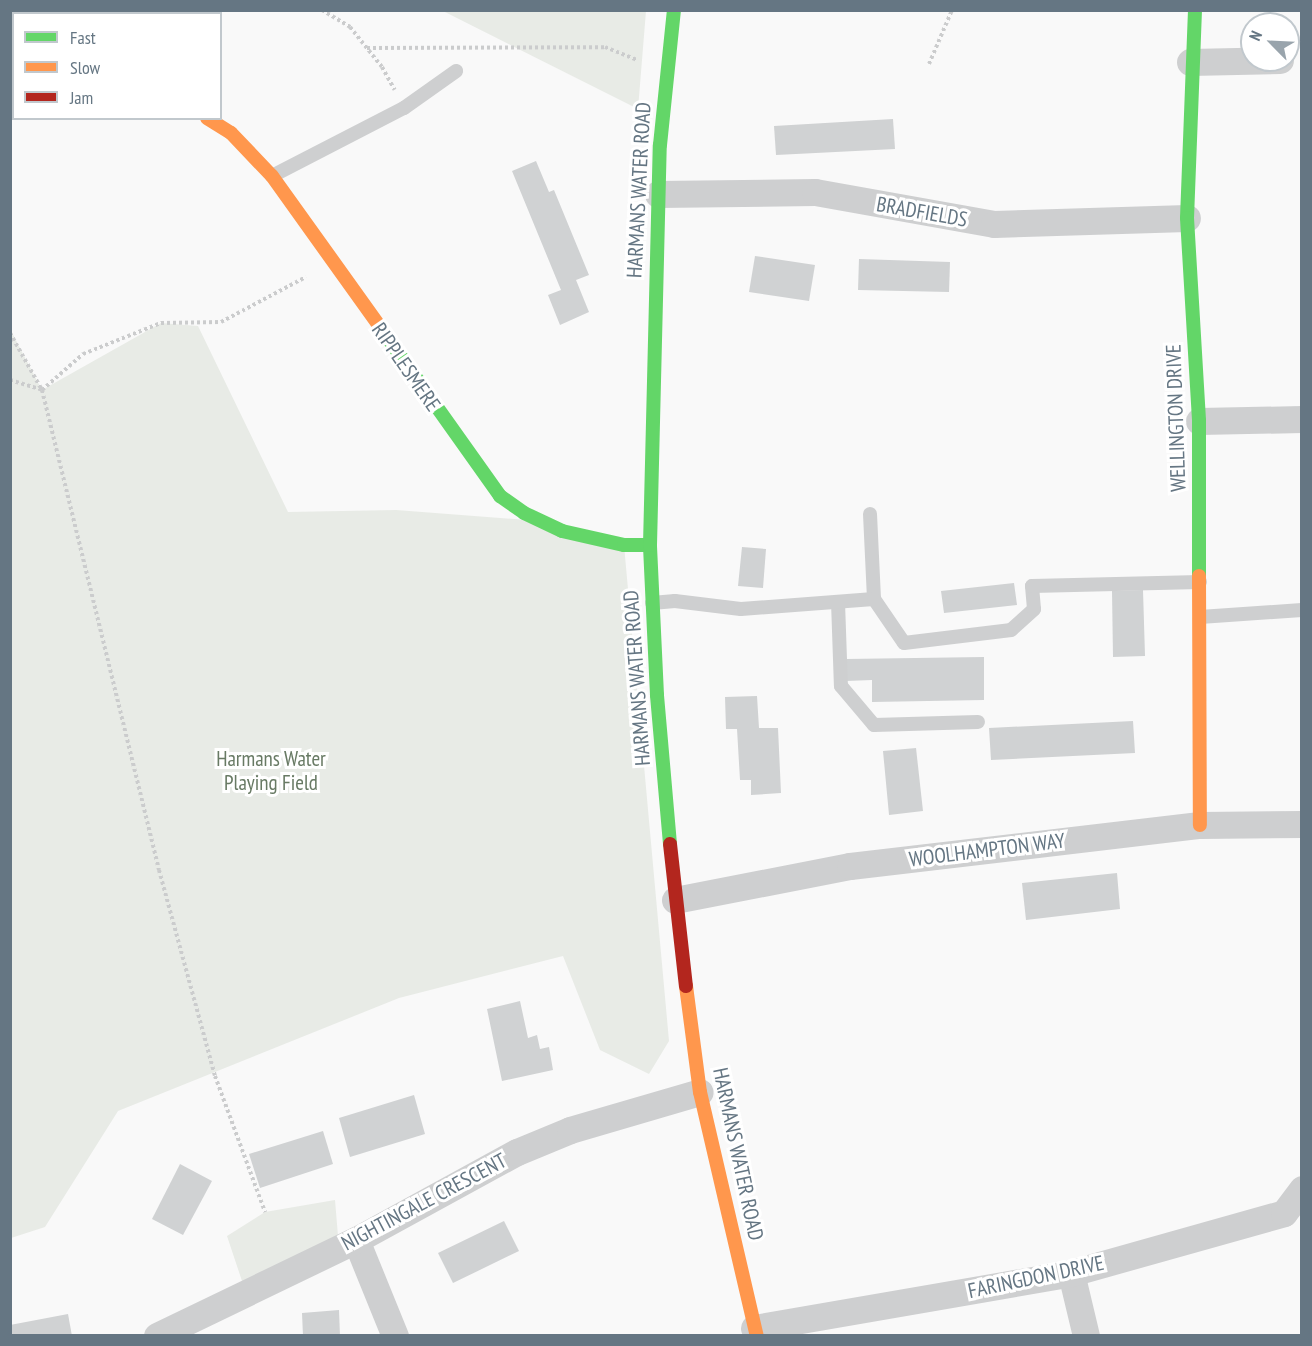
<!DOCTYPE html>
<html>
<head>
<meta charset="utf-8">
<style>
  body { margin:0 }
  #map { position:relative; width:1312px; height:1346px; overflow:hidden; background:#f9f9f9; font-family:"PT Sans Narrow",sans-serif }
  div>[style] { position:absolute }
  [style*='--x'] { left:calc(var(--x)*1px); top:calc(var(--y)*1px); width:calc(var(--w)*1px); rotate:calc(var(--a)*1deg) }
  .green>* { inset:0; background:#e8ebe6 }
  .building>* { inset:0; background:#d0d2d3 }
  .path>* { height:4px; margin-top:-2px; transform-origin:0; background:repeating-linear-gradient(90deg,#cbcccd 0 3px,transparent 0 6px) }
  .lane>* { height:14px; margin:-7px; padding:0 7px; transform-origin:7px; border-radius:7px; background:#cecfd0 }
  .street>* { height:27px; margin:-13.5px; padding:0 13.5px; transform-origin:13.5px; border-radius:13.5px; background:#cecfd0 }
  .fast>* { height:14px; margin:-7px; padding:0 7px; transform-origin:7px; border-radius:7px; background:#63d668 }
  .slow>* { height:14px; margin:-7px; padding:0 7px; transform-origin:7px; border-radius:7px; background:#ff974d }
  .jam>* { height:14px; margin:-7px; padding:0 7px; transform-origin:7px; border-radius:7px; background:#b3261e }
  span { translate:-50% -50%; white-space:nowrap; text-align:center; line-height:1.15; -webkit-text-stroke:6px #fff; paint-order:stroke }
  .street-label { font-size:21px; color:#657683 }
  .park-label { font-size:21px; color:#687a64 }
  .frame { position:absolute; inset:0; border:12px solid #657683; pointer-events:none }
  .legend { position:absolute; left:12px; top:12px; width:210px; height:108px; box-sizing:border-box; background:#fff; border:2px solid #c1c8cd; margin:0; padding:8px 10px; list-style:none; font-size:18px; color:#657683 }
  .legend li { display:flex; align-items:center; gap:12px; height:30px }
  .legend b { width:30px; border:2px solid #c1c8cd }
  .north { position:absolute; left:1240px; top:12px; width:60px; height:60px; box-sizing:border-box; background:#fff; border:2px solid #c1c8cd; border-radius:50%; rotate:294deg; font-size:16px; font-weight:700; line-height:24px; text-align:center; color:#657683 }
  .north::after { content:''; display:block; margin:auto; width:21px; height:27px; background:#99a4ac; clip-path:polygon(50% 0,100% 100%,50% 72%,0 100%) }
</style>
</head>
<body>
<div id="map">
  <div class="green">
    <div style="clip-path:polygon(443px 11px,646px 11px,638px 109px)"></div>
    <div style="clip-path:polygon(161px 323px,198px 326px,288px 512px,396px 510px,540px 521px,624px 545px,669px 1041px,649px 1074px,600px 1050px,563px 956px,399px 998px,118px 1111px,45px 1227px,11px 1238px,10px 329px,42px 390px)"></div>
    <div style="clip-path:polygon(335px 1200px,339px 1248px,246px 1293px,227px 1236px,265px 1212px)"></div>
  </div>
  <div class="building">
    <div style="clip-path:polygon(893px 119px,895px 149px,776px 155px,774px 126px)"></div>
    <div style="clip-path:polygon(536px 161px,549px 192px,554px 190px,589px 275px,576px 280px,589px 312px,560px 325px,548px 295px,561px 290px,512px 171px)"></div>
    <div style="clip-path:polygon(755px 256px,815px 265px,809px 301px,749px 292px)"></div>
    <div style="clip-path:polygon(859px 259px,950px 262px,949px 292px,858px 290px)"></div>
    <div style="clip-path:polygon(742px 547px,766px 549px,763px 588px,738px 586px)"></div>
    <div style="clip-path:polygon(1014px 583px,1017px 605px,944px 613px,941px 591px)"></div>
    <div style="clip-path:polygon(1143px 590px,1145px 656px,1113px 657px,1112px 591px)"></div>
    <div style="clip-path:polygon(984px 657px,984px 700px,872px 702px,872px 680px,846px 681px,846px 659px)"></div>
    <div style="clip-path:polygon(757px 696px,759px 728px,778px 728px,781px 793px,751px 795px,751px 780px,740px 780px,737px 729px,726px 729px,725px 697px)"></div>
    <div style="clip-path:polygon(1133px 721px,1135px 753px,991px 760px,989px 728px)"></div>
    <div style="clip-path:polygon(916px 748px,923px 811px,889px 815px,883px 751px)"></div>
    <div style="clip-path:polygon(1117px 873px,1120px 909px,1026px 920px,1022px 883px)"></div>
    <div style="clip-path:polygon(520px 1001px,528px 1038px,537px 1035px,540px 1049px,549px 1047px,553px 1070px,502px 1081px,487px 1009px)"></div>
    <div style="clip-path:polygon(414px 1095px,425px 1134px,350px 1157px,339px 1118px)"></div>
    <div style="clip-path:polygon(323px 1131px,333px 1164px,260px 1188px,249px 1154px)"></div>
    <div style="clip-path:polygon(180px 1164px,212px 1181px,183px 1235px,152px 1219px)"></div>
    <div style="clip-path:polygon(504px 1221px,519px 1251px,453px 1283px,438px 1253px)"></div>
    <div style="clip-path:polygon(339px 1310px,340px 1336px,303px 1336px,302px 1313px)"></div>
    <div style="clip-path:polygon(68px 1314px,72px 1336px,10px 1336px,10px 1325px)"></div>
  </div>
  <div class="path">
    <div style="--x:322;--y:10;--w:33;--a:31"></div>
    <div style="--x:350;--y:27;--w:51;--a:51.3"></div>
    <div style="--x:382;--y:67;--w:26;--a:61"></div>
    <div style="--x:367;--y:48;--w:238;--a:-0.2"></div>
    <div style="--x:605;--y:47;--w:35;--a:22"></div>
    <div style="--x:929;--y:64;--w:59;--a:-66.9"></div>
    <div style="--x:10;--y:333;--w:65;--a:60.7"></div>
    <div style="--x:42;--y:390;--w:494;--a:76.3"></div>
    <div style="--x:159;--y:870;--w:213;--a:74.8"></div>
    <div style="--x:215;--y:1076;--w:145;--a:69.8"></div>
    <div style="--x:10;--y:380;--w:34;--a:17"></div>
    <div style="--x:42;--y:390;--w:55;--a:-41.3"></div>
    <div style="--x:83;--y:354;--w:84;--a:-21.7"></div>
    <div style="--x:161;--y:323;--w:60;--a:-1"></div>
    <div style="--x:221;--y:322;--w:96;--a:-27.9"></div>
  </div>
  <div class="lane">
    <div style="--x:272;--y:176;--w:148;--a:-27.3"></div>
    <div style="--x:404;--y:108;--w:64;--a:-35.4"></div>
    <div style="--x:870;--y:514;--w:85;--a:87.3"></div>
    <div style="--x:838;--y:602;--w:84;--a:88"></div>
    <div style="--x:841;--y:686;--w:51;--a:49.8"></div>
    <div style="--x:874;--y:725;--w:104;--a:-1.7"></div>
    <div style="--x:652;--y:603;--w:23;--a:-5"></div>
    <div style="--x:675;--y:601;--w:66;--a:6.9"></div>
    <div style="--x:741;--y:609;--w:133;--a:-4.3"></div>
    <div style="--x:874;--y:599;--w:53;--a:55.7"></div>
    <div style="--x:904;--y:643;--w:108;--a:-6.9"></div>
    <div style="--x:1011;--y:630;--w:31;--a:-42"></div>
    <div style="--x:1034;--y:609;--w:23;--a:-95"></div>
    <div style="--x:1032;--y:586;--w:168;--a:-1.4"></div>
    <div style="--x:1200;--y:617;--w:102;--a:-3.9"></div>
  </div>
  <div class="street">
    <div style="--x:47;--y:10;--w:4;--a:76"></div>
    <div style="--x:1190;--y:62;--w:90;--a:-1.3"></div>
    <div style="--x:10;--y:100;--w:4;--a:-14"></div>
    <div style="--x:658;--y:194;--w:157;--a:-0.7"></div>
    <div style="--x:815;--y:192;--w:182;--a:10.1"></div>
    <div style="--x:994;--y:224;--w:193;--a:-1.8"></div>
    <div style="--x:1199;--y:421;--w:103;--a:-1.1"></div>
    <div style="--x:675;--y:900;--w:178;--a:-11"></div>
    <div style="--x:850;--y:866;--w:352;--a:-6.7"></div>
    <div style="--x:1200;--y:825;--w:102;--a:-0.6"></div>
    <div style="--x:356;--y:1240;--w:104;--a:67.9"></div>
    <div style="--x:1071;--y:1273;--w:65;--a:76.6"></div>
    <div style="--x:754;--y:1328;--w:322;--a:-9.8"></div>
    <div style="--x:1071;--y:1273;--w:221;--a:-15.7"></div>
    <div style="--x:1284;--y:1213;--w:30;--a:-53"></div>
    <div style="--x:157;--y:1336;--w:221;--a:-25.8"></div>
    <div style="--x:356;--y:1240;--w:183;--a:-28.7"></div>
    <div style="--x:517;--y:1152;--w:57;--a:-22.5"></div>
    <div style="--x:570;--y:1130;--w:135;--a:-16.3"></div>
  </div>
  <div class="fast">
    <div style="--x:1195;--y:10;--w:208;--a:92.2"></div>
    <div style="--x:1187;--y:218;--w:203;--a:86.6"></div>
    <div style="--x:1199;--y:421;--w:155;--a:90"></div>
    <div style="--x:385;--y:334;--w:199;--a:54.6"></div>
    <div style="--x:500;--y:496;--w:29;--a:35"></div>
    <div style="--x:524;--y:513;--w:42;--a:25.3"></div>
    <div style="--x:562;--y:531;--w:64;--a:12.7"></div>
    <div style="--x:624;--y:545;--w:26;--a:0"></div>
    <div style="--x:670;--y:844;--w:150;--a:-95"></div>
    <div style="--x:657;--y:695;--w:150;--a:-92.7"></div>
    <div style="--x:650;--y:545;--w:400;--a:-88.6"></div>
    <div style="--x:660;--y:145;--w:136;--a:-84.1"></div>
  </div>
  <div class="slow">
    <div style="--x:207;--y:118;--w:28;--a:32"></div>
    <div style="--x:231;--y:133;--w:59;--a:46.4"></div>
    <div style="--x:272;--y:176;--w:194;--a:54.4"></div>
    <div style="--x:1199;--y:576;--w:249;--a:89.8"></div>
    <div style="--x:686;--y:986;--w:107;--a:82.5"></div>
    <div style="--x:700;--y:1092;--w:251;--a:76.9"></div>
  </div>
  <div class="jam">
    <div style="--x:670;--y:844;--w:143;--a:83.6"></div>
  </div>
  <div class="street-label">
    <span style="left:639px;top:190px;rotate:-87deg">HARMANS WATER ROAD</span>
    <span style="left:922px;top:212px;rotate:10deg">BRADFIELDS</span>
    <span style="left:406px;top:367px;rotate:55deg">RIPPLESMERE</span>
    <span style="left:1176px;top:418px;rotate:-92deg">WELLINGTON DRIVE</span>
    <span style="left:637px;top:678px;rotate:-94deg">HARMANS WATER ROAD</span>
    <span style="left:987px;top:850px;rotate:-7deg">WOOLHAMPTON WAY</span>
    <span style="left:738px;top:1154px;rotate:78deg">HARMANS WATER ROAD</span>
    <span style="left:424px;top:1202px;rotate:-28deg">NIGHTINGALE CRESCENT</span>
    <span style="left:1036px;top:1277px;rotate:-12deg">FARINGDON DRIVE</span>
  </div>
  <div class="park-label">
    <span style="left:271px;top:771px">Harmans Water<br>Playing Field</span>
  </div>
  <div class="frame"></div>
  <ul class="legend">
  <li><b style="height:8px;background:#63d668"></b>Fast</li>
  <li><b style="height:8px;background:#ff974d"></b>Slow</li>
  <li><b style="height:8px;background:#b3261e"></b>Jam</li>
  </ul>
  <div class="north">N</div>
</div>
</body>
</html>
